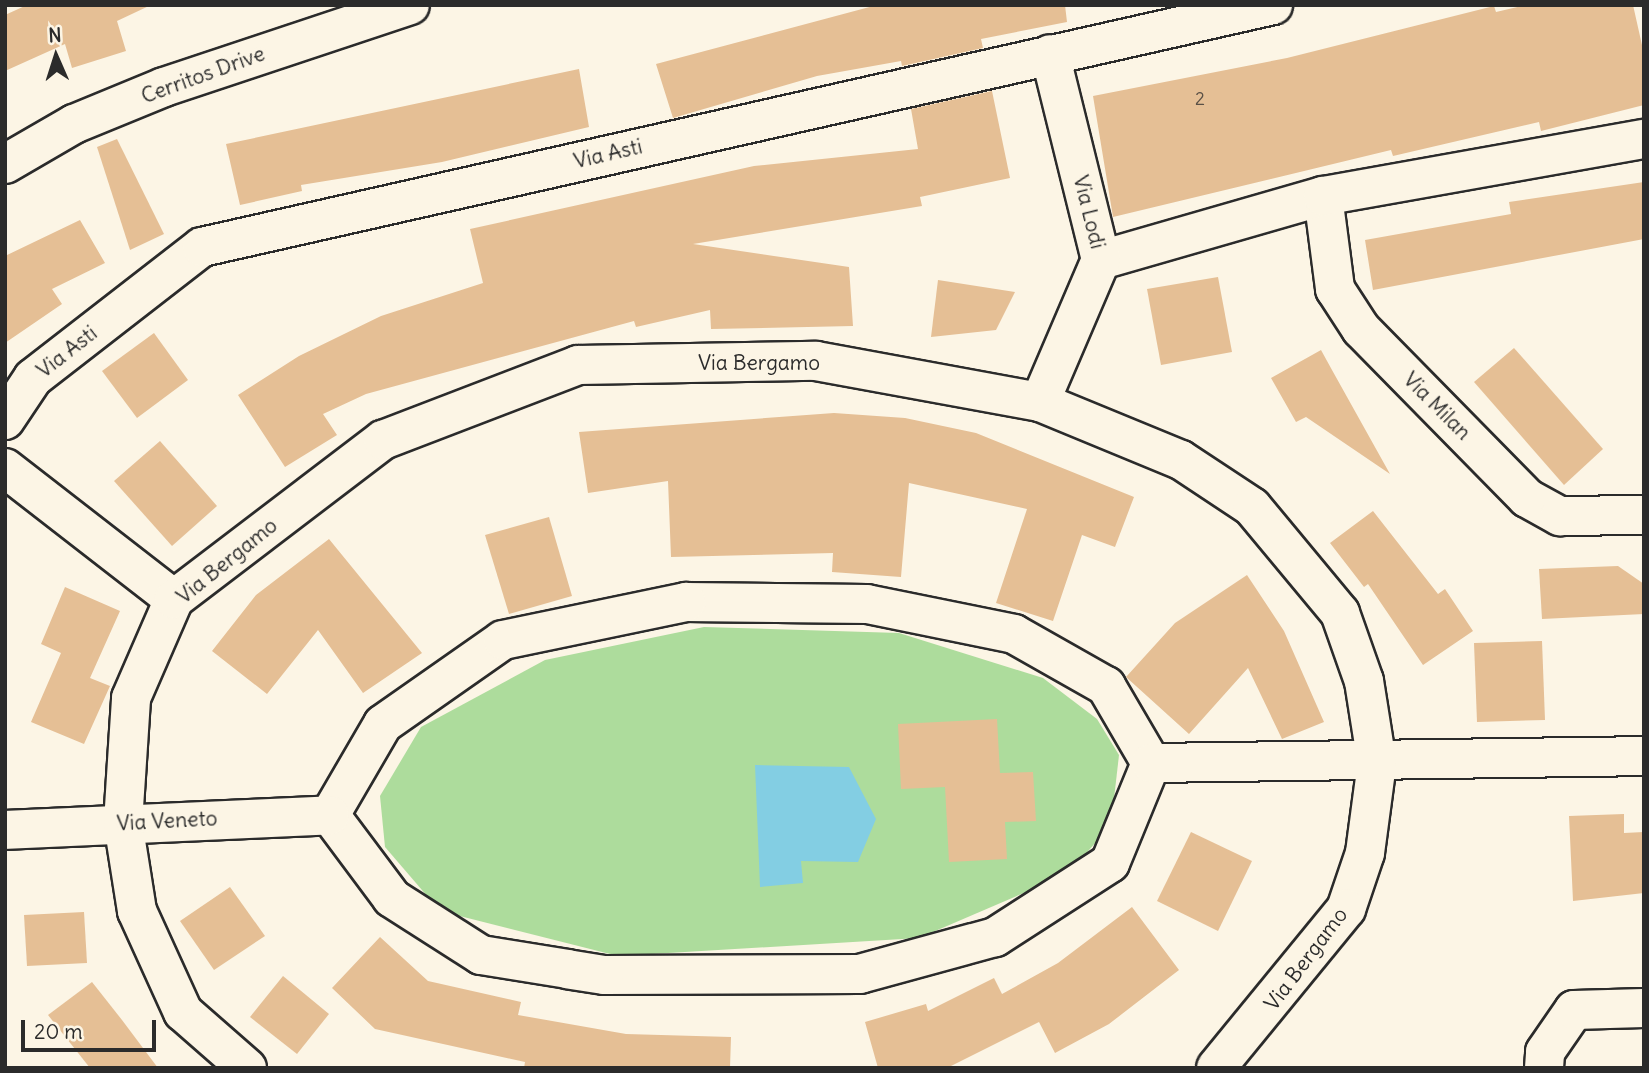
<!DOCTYPE html>
<html>
<head>
<meta charset="utf-8">
<style>
  body { margin:0 }
  #map { position:relative; width:1649px; height:1073px; overflow:hidden; background:#fcf5e5; font-family:Delius,sans-serif }
  div>[style] { position:absolute }
  [style*='--x'] { left:calc(var(--x)*1px); top:calc(var(--y)*1px); width:calc(var(--w)*1px); rotate:calc(var(--a)*1deg) }
  .green>* { inset:0; background:#addc9c }
  .water>* { inset:0; background:#83cee3 }
  .building>* { inset:0; background:#e5bf95 }
  .roads { filter:drop-shadow(2px 0 #2b2b2b) drop-shadow(-2px 0 #2b2b2b) drop-shadow(0 2px #2b2b2b) drop-shadow(0 -2px #2b2b2b) }
  .street>* { height:38px; margin:-19px; padding:0 19px; transform-origin:19px; border-radius:19px; background:#fcf5e5 }
  .secondary>* { height:38px; margin:-19px; padding:0 19px; transform-origin:19px; border-radius:19px; background:#fcf5e5 }
  span { translate:-50% -50%; white-space:nowrap; text-align:center; line-height:1.15; -webkit-text-stroke:6px #fcf5e5; paint-order:stroke }
  .number-label { font-size:18px; color:#5a5046 }
  .number-label span { -webkit-text-stroke-width:0 }
  .street-label { font-size:21px; color:#2b2b2b }
  .frame { position:absolute; inset:0; border:7px solid #2b2b2b; pointer-events:none }
  .north { position:absolute; left:21px; top:21px; width:70px; height:70px; -webkit-text-stroke:5px #fcf5e5; paint-order:stroke; rotate:357deg; font-size:19px; font-weight:700; line-height:28px; text-align:center; color:#2b2b2b }
  .north::after { content:''; display:block; margin:auto; width:24px; height:32px; background:#2b2b2b; clip-path:polygon(50% 0,100% 100%,50% 72%,0 100%) }
  .scale { position:absolute; left:21px; top:1020px; width:135px; height:32px; box-sizing:border-box; border:4px solid #2b2b2b; border-top:0; padding-left:9px; font-size:21px; line-height:24px; white-space:nowrap; color:#2b2b2b; -webkit-text-stroke:5px #fcf5e5; paint-order:stroke }
</style>
</head>
<body>
<div id="map">
  <div class="green">
    <div style="clip-path:polygon(704px 627px,899px 633px,1043px 678px,1097px 719px,1119px 755px,1111px 825px,1068px 874px,919px 938px,618px 956px,440px 911px,385px 847px,380px 796px,421px 727px,545px 660px)"></div>
  </div>
  <div class="water">
    <div style="clip-path:polygon(755px 765px,849px 767px,876px 819px,858px 862px,801px 861px,803px 883px,760px 887px)"></div>
  </div>
  <div class="building">
    <div style="clip-path:polygon(27px 5px,151px 5px,117px 21px,126px 51px,72px 68px,65px 44px,5px 71px,5px 15px)"></div>
    <div style="clip-path:polygon(877px 5px,1065px 5px,1067px 22px,981px 39px,983px 48px,902px 66px,901px 61px,817px 76px,673px 118px,656px 64px)"></div>
    <div style="clip-path:polygon(1526px 5px,1633px 5px,1644px 54px,1644px 105px,1541px 131px,1539px 122px,1393px 156px,1391px 150px,1113px 217px,1093px 96px,1287px 58px,1494px 6px,1496px 12px)"></div>
    <div style="clip-path:polygon(579px 69px,589px 127px,442px 162px,301px 185px,302px 191px,240px 205px,226px 144px)"></div>
    <div style="clip-path:polygon(992px 91px,1010px 178px,920px 197px,922px 206px,693px 244px,849px 267px,853px 326px,711px 329px,710px 310px,636px 327px,634px 321px,366px 394px,323px 414px,337px 435px,285px 467px,238px 395px,299px 356px,381px 316px,483px 283px,470px 229px,754px 166px,918px 149px,911px 109px)"></div>
    <div style="clip-path:polygon(117px 139px,164px 234px,130px 250px,97px 147px)"></div>
    <div style="clip-path:polygon(1644px 182px,1644px 239px,1373px 290px,1365px 240px,1511px 214px,1509px 202px)"></div>
    <div style="clip-path:polygon(80px 220px,105px 263px,52px 289px,62px 304px,5px 343px,5px 256px)"></div>
    <div style="clip-path:polygon(1218px 277px,1232px 352px,1161px 365px,1147px 289px)"></div>
    <div style="clip-path:polygon(938px 280px,1015px 292px,996px 330px,931px 337px)"></div>
    <div style="clip-path:polygon(154px 333px,188px 380px,137px 418px,102px 371px)"></div>
    <div style="clip-path:polygon(1514px 348px,1603px 449px,1564px 485px,1474px 382px)"></div>
    <div style="clip-path:polygon(1321px 350px,1332px 370px,1390px 474px,1306px 417px,1296px 422px,1271px 378px)"></div>
    <div style="clip-path:polygon(834px 413px,905px 418px,976px 433px,1134px 497px,1115px 547px,1082px 535px,1053px 621px,996px 603px,1027px 509px,909px 483px,901px 577px,832px 572px,833px 553px,671px 557px,668px 481px,588px 493px,579px 432px)"></div>
    <div style="clip-path:polygon(160px 441px,217px 506px,172px 546px,114px 481px)"></div>
    <div style="clip-path:polygon(1373px 511px,1438px 594px,1445px 589px,1473px 631px,1423px 665px,1368px 584px,1364px 587px,1330px 543px)"></div>
    <div style="clip-path:polygon(549px 517px,572px 596px,509px 614px,485px 535px)"></div>
    <div style="clip-path:polygon(329px 539px,422px 653px,363px 693px,318px 630px,267px 694px,212px 651px,256px 595px)"></div>
    <div style="clip-path:polygon(1618px 566px,1644px 584px,1644px 614px,1542px 619px,1539px 569px)"></div>
    <div style="clip-path:polygon(1247px 575px,1284px 631px,1324px 722px,1282px 739px,1248px 668px,1189px 734px,1126px 677px,1175px 623px)"></div>
    <div style="clip-path:polygon(65px 587px,120px 611px,90px 678px,110px 686px,84px 744px,31px 722px,61px 653px,41px 644px)"></div>
    <div style="clip-path:polygon(1542px 641px,1545px 720px,1477px 722px,1474px 643px)"></div>
    <div style="clip-path:polygon(997px 719px,1000px 773px,1033px 772px,1036px 821px,1005px 822px,1007px 859px,949px 862px,945px 787px,901px 789px,898px 724px)"></div>
    <div style="clip-path:polygon(1624px 814px,1624px 833px,1644px 832px,1644px 893px,1573px 901px,1569px 816px)"></div>
    <div style="clip-path:polygon(1191px 832px,1252px 861px,1218px 931px,1157px 901px)"></div>
    <div style="clip-path:polygon(230px 887px,265px 936px,214px 970px,180px 921px)"></div>
    <div style="clip-path:polygon(1132px 907px,1179px 970px,1109px 1024px,1055px 1053px,1039px 1022px,947px 1068px,878px 1068px,865px 1022px,926px 1004px,928px 1011px,994px 978px,1002px 994px,1058px 963px)"></div>
    <div style="clip-path:polygon(84px 912px,87px 963px,27px 966px,24px 915px)"></div>
    <div style="clip-path:polygon(380px 937px,428px 981px,521px 1002px,518px 1015px,626px 1034px,731px 1037px,730px 1068px,524px 1068px,525px 1062px,375px 1029px,332px 988px)"></div>
    <div style="clip-path:polygon(283px 976px,329px 1014px,297px 1054px,250px 1017px)"></div>
    <div style="clip-path:polygon(92px 982px,122px 1020px,158px 1068px,90px 1068px,48px 1015px)"></div>
  </div>
  <div class="roads">
    <div class="street">
      <div style="--x:1323;--y:196;--w:94;--a:82.6"></div>
      <div style="--x:1335;--y:289;--w:48;--a:57"></div>
      <div style="--x:1361;--y:329;--w:237;--a:45.5"></div>
      <div style="--x:1527;--y:498;--w:38;--a:29"></div>
      <div style="--x:1560;--y:516;--w:84;--a:-0.7"></div>
      <div style="--x:1101;--y:260;--w:231;--a:-16.1"></div>
      <div style="--x:1323;--y:196;--w:326;--a:-10.1"></div>
      <div style="--x:1040;--y:402;--w:155;--a:-66.8"></div>
      <div style="--x:1101;--y:260;--w:212;--a:-103.9"></div>
      <div style="--x:5;--y:420;--w:50;--a:-56.3"></div>
      <div style="--x:33;--y:378;--w:214;--a:-37.8"></div>
      <div style="--x:202;--y:247;--w:1098;--a:-12.73"></div>
      <div style="--x:5;--y:468;--w:214;--a:37.8"></div>
      <div style="--x:686;--y:602;--w:181;--a:0.6"></div>
      <div style="--x:867;--y:604;--w:150;--a:11.5"></div>
      <div style="--x:1014;--y:634;--w:106;--a:29.5"></div>
      <div style="--x:1106;--y:686;--w:89;--a:59.7"></div>
      <div style="--x:1151;--y:763;--w:108;--a:112.3"></div>
      <div style="--x:1110;--y:863;--w:137;--a:147.2"></div>
      <div style="--x:995;--y:937;--w:140;--a:164.7"></div>
      <div style="--x:860;--y:974;--w:256;--a:179.8"></div>
      <div style="--x:604;--y:975;--w:36;--a:-171"></div>
      <div style="--x:568;--y:969;--w:88;--a:-170.9"></div>
      <div style="--x:481;--y:955;--w:106;--a:-147.4"></div>
      <div style="--x:392;--y:898;--w:104;--a:-126.8"></div>
      <div style="--x:330;--y:815;--w:105;--a:-59.8"></div>
      <div style="--x:383;--y:724;--w:146;--a:-35"></div>
      <div style="--x:503;--y:640;--w:187;--a:-11.7"></div>
      <div style="--x:1151;--y:763;--w:493;--a:-0.8"></div>
      <div style="--x:5;--y:830;--w:325;--a:-2.6"></div>
      <div style="--x:247;--y:1068;--w:85;--a:-138.8"></div>
      <div style="--x:183;--y:1012;--w:111;--a:-114.5"></div>
      <div style="--x:137;--y:911;--w:89;--a:-99"></div>
      <div style="--x:123;--y:823;--w:125;--a:-86.3"></div>
      <div style="--x:131;--y:698;--w:108;--a:-66.5"></div>
      <div style="--x:174;--y:599;--w:263;--a:-37.3"></div>
      <div style="--x:383;--y:440;--w:209;--a:-21"></div>
      <div style="--x:578;--y:365;--w:238;--a:-1"></div>
      <div style="--x:816;--y:361;--w:228;--a:10.4"></div>
      <div style="--x:1040;--y:402;--w:152;--a:22.4"></div>
      <div style="--x:1181;--y:460;--w:85;--a:33.5"></div>
      <div style="--x:1252;--y:507;--w:138;--a:50.3"></div>
      <div style="--x:1340;--y:613;--w:72;--a:70.6"></div>
      <div style="--x:1364;--y:681;--w:83;--a:81"></div>
      <div style="--x:1377;--y:763;--w:91;--a:97.6"></div>
      <div style="--x:1365;--y:853;--w:59;--a:108.7"></div>
      <div style="--x:1346;--y:909;--w:205;--a:129.3"></div>
      <div style="--x:1544;--y:1068;--w:16;--a:-86"></div>
      <div style="--x:1545;--y:1052;--w:51;--a:-55.4"></div>
      <div style="--x:1574;--y:1010;--w:70;--a:-1.6"></div>
    </div>
    <div class="secondary">
      <div style="--x:5;--y:164;--w:80;--a:-30.1"></div>
      <div style="--x:74;--y:124;--w:97;--a:-22.3"></div>
      <div style="--x:164;--y:87;--w:259;--a:-18.4"></div>
    </div>
  </div>
  <div class="number-label">
    <span style="left:1200px;top:99px">2</span>
  </div>
  <div class="street-label">
    <span style="left:203px;top:75px;rotate:-20deg">Cerritos Drive</span>
    <span style="left:608px;top:154px;rotate:-13deg">Via Asti</span>
    <span style="left:1089px;top:212px;rotate:76deg">Via Lodi</span>
    <span style="left:67px;top:352px;rotate:-38deg">Via Asti</span>
    <span style="left:759px;top:363px">Via Bergamo</span>
    <span style="left:1437px;top:406px;rotate:45deg">Via Milan</span>
    <span style="left:227px;top:561px;rotate:-39deg">Via Bergamo</span>
    <span style="left:167px;top:821px;rotate:-3deg">Via Veneto</span>
    <span style="left:1306px;top:959px;rotate:-53deg">Via Bergamo</span>
  </div>
  <div class="frame"></div>
  <div class="north">N</div>
  <div class="scale">20 m</div>
</div>
</body>
</html>
